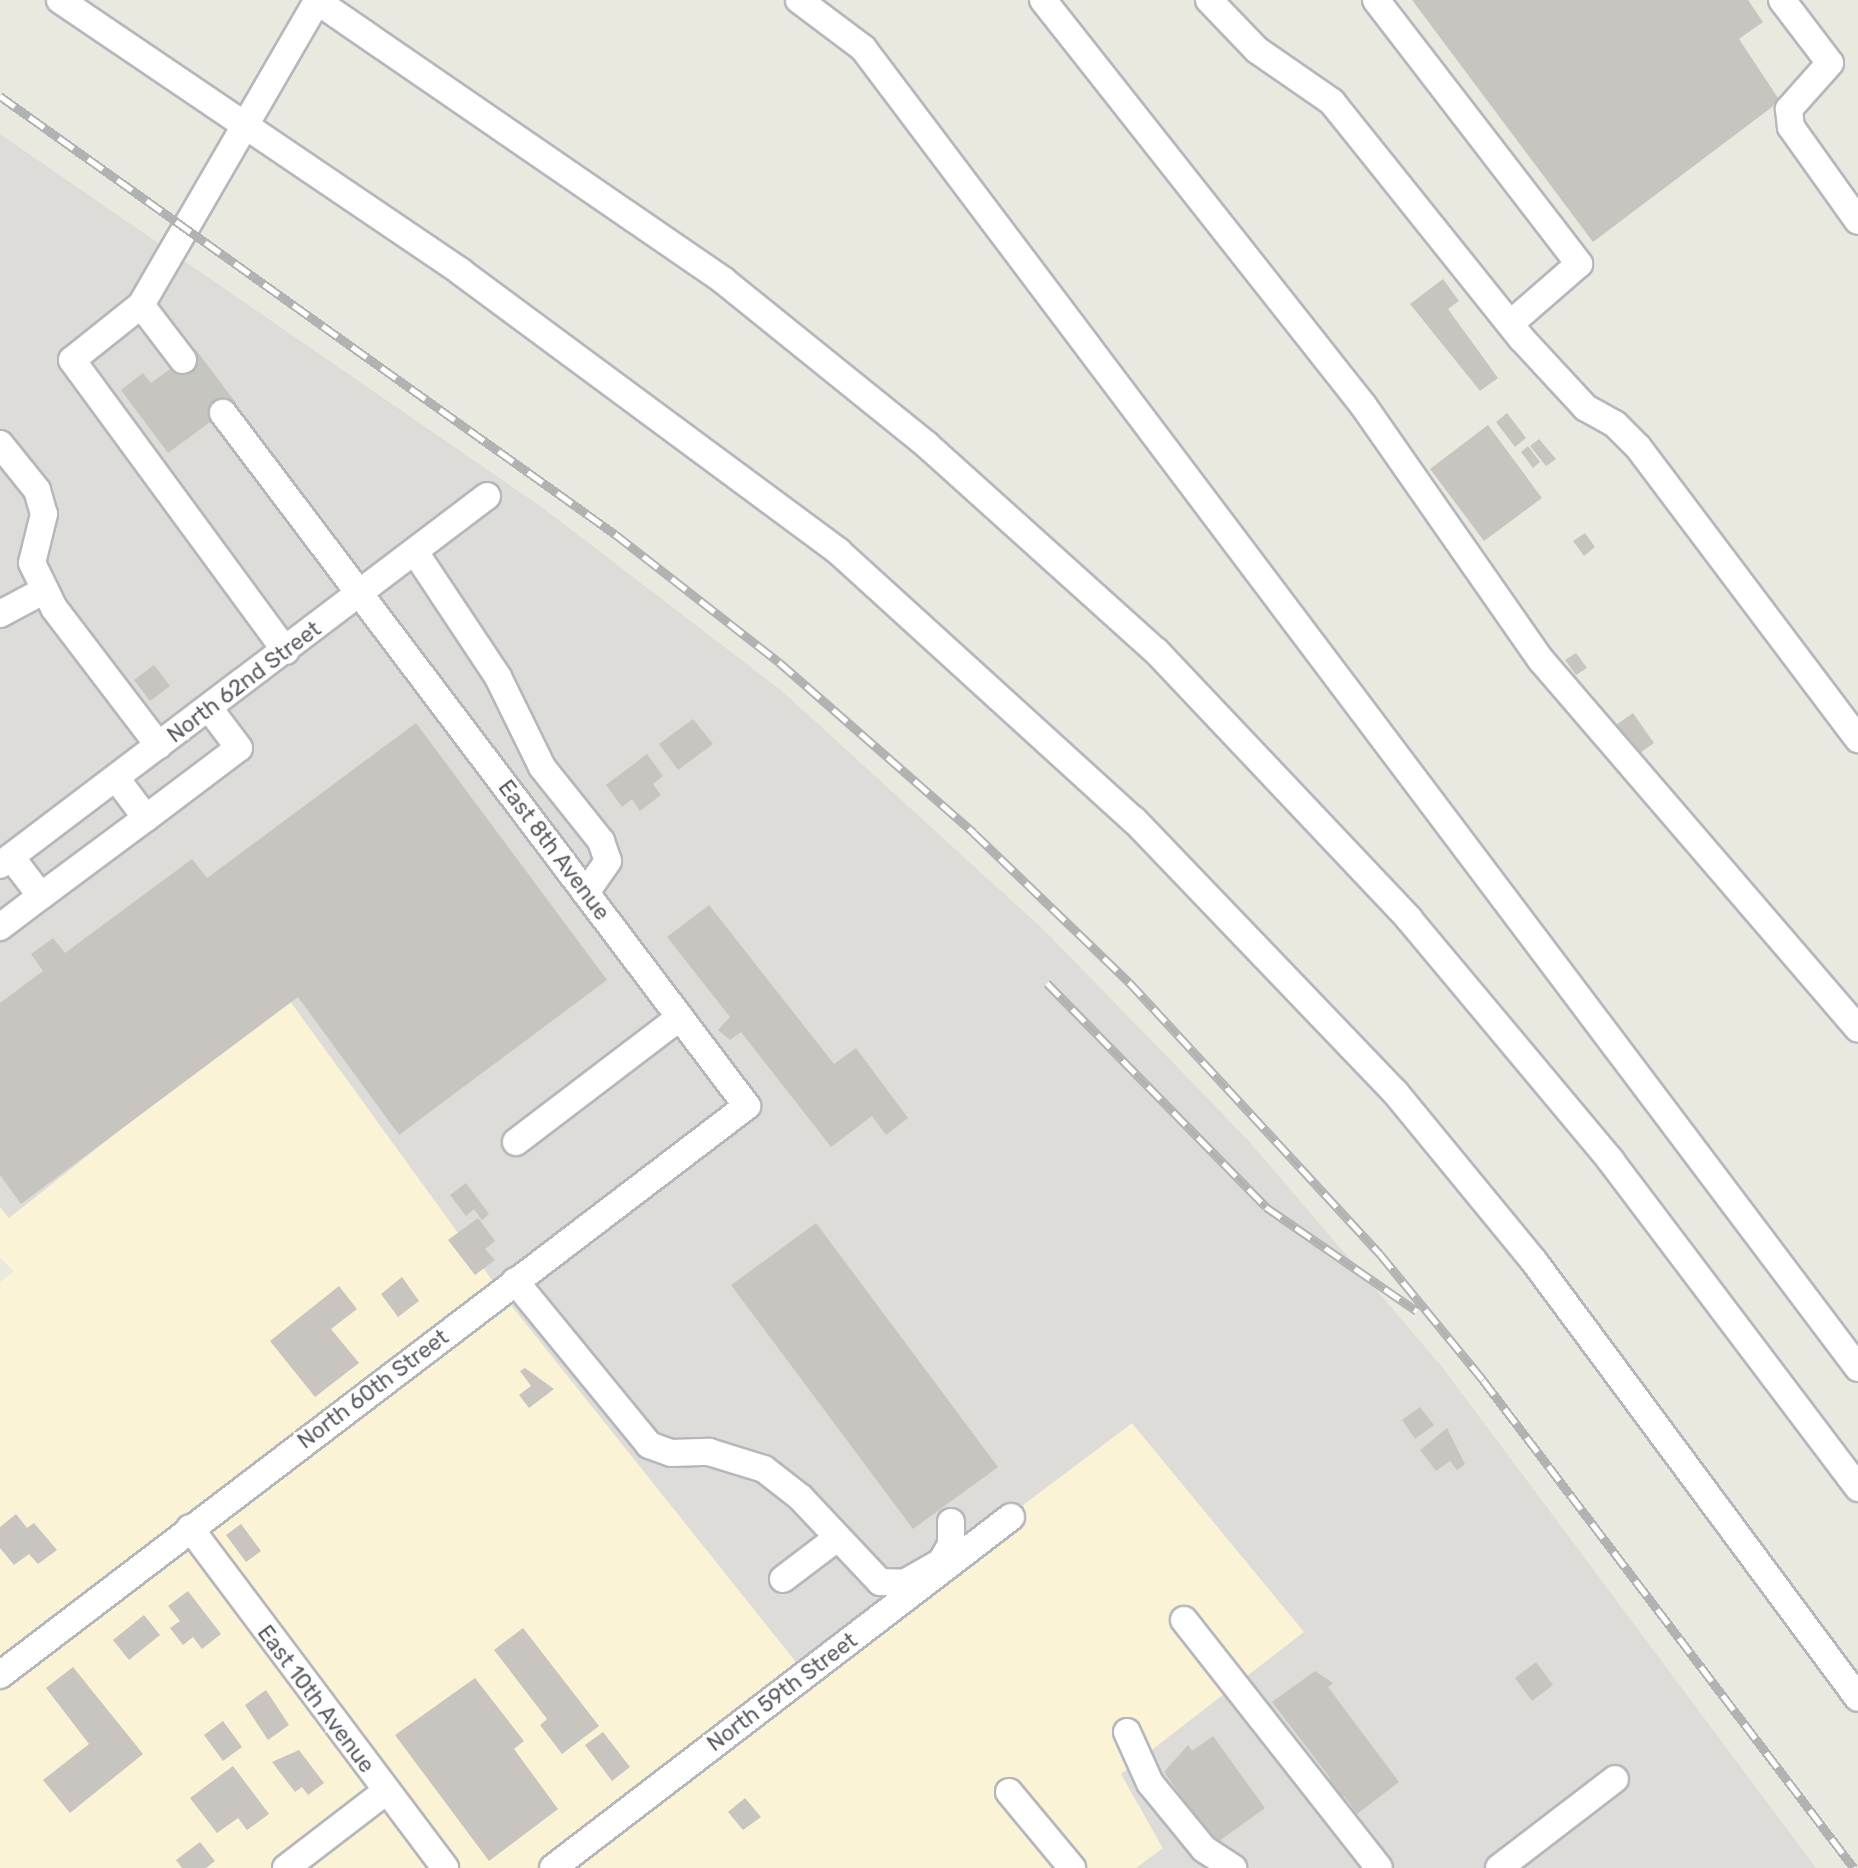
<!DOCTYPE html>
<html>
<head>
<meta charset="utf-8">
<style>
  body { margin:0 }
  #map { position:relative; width:1858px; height:1868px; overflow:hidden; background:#eae9e0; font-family:Rubik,sans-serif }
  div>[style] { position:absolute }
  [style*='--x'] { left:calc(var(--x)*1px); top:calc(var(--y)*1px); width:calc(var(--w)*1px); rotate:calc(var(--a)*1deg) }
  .commercial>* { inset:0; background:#faf3d5 }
  .industrial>* { inset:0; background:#dedcd8 }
  .building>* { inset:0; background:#c8c5c0 }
  .minor-tunnel>* { height:26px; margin-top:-13px; transform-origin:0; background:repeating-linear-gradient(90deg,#c6c6c0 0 26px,transparent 0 39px) }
  .roads { filter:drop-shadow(2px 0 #b6b7bc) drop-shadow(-2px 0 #b6b7bc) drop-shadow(0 2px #b6b7bc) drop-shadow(0 -2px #b6b7bc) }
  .minor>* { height:26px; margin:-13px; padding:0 13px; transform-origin:13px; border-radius:13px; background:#fff }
  .rail>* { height:9px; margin-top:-4.5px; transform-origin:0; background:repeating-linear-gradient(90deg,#fff 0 18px,#b1b2b2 0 36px); box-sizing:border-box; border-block:2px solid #b1b2b2 }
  span { translate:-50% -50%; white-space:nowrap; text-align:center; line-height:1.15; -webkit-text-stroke:6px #fff; paint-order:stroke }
  .street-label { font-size:22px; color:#595c60 }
</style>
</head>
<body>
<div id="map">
  <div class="commercial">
    <div style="clip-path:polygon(288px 997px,495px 1284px,0 1663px,0 1282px,14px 1271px,0 1258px,0 1207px,9px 1218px)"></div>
    <div style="clip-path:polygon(507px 1300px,800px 1667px,537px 1868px,459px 1868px,204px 1529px)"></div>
    <div style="clip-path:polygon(1132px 1423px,1304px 1632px,1121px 1774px,1163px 1849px,1136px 1868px,569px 1868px,1025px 1518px,1019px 1508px)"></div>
    <div style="clip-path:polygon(187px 1543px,370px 1791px,270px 1868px,0 1868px,0 1687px)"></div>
    <div style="clip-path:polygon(382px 1806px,431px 1868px,302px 1868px)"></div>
  </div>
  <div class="industrial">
    <div style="clip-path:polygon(0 134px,543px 508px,782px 691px,1046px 932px,1248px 1140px,1443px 1368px,1816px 1868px,1515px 1868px,1629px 1781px,1618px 1765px,1483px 1868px,1136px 1868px,1163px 1848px,1121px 1774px,1304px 1632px,1132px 1423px,1019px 1508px,1014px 1503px,800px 1667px,507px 1300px,761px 1107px,375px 595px,501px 497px,490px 482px,0 853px)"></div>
    <div style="clip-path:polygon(358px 609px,732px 1105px,495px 1284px,287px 997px,9px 1218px,0 1207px,0 877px)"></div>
  </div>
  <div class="building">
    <div style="clip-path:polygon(1412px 0,1748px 0,1763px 22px,1739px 39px,1780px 101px,1593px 242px)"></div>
    <div style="clip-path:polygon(1443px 279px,1459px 301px,1448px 309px,1498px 378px,1480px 391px,1410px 304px)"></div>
    <div style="clip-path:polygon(196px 350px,236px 403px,168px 453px,121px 390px,143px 373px,151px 383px)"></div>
    <div style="clip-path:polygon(1507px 413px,1526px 438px,1515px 447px,1496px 422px)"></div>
    <div style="clip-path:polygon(1488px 425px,1542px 498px,1484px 541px,1430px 469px)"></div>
    <div style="clip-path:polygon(1539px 439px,1556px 459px,1546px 466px,1530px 446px)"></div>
    <div style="clip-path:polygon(1528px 446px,1540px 462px,1533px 468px,1521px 452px)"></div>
    <div style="clip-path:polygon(1585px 533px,1595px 547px,1584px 556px,1573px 541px)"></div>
    <div style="clip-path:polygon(1576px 653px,1587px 668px,1576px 675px,1565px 660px)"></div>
    <div style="clip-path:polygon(154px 665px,170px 686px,150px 701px,134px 680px)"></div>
    <div style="clip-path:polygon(1633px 713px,1654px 743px,1637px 755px,1616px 725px)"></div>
    <div style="clip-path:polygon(693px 719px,713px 744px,678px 770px,659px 744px)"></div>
    <div style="clip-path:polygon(416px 723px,607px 980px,399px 1135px,298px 997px,21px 1204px,0 1175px,0 1003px,43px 971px,31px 954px,53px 938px,65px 953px,192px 859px,207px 878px)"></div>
    <div style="clip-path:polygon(647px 754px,663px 776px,653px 784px,661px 795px,640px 811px,632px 799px,622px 807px,606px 785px)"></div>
    <div style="clip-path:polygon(709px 905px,834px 1064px,856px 1048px,908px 1118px,886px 1135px,872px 1116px,831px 1147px,741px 1032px,730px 1040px,718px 1030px,730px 1017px,667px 937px)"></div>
    <div style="clip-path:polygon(466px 1183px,489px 1214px,482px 1220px,474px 1209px,466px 1216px,450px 1195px)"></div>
    <div style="clip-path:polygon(478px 1218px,495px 1241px,485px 1249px,495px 1260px,475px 1275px,448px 1240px)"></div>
    <div style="clip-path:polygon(816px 1223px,998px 1467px,913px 1529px,731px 1285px)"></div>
    <div style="clip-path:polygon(402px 1277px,419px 1301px,398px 1317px,381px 1294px)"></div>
    <div style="clip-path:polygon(339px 1286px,357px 1309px,331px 1329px,359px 1363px,315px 1397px,270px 1341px)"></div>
    <div style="clip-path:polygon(525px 1368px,554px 1389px,529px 1408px,519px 1395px,531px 1386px,520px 1371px)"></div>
    <div style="clip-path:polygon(1420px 1407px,1434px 1425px,1415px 1439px,1402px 1420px)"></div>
    <div style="clip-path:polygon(1447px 1428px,1465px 1464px,1457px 1470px,1450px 1461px,1436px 1471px,1420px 1450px)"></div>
    <div style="clip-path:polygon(16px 1514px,27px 1528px,34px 1523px,57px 1550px,38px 1564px,29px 1554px,14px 1565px,0 1548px,0 1527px)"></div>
    <div style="clip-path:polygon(241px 1524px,261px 1551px,246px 1562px,226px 1535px)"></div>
    <div style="clip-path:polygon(188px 1591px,221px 1634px,202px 1649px,193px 1637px,183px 1645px,170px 1628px,180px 1621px,168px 1606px)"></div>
    <div style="clip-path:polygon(144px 1615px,160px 1635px,129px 1660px,113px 1640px)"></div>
    <div style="clip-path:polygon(523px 1628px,599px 1726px,562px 1754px,540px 1725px,547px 1719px,494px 1650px)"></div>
    <div style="clip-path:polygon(1536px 1662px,1553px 1685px,1532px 1701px,1515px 1678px)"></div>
    <div style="clip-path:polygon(73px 1667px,143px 1754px,70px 1813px,43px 1780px,89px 1744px,46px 1688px)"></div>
    <div style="clip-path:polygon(1315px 1671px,1333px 1683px,1328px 1687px,1399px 1782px,1357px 1814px,1344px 1796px,1336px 1802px,1323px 1784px,1330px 1778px,1272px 1702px)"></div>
    <div style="clip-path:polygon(475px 1678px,524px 1741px,514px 1749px,558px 1809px,489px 1861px,395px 1735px)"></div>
    <div style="clip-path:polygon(266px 1690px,289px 1725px,268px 1740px,245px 1705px)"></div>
    <div style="clip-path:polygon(223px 1721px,242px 1747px,223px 1761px,204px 1735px)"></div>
    <div style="clip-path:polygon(603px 1732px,630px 1767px,612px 1781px,585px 1745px)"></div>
    <div style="clip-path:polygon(1213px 1736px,1265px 1808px,1215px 1844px,1164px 1772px,1188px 1745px,1192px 1751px)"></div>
    <div style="clip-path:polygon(299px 1750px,324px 1783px,308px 1795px,302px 1787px,295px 1792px,272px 1762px)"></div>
    <div style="clip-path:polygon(233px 1766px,269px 1814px,247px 1830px,238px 1818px,217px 1833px,190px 1798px)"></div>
    <div style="clip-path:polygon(745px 1798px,761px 1817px,743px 1830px,728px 1812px)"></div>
    <div style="clip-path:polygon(200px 1842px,215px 1861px,206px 1868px,182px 1868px,176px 1860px)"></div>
  </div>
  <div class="minor-tunnel">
    <div style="--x:183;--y:360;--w:66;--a:53"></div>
  </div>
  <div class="roads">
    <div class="minor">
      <div style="--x:60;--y:0;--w:485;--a:34.1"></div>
      <div style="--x:461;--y:272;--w:470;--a:36.5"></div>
      <div style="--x:839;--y:552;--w:399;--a:42.3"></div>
      <div style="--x:1134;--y:820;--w:377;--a:46.2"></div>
      <div style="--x:1395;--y:1092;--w:217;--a:50.6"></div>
      <div style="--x:1533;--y:1260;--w:545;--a:53.42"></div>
      <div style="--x:799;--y:0;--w:80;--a:36.9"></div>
      <div style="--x:863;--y:48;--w:1653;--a:52.99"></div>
      <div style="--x:1043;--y:0;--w:516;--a:51.69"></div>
      <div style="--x:1363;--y:405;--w:311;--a:55.1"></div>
      <div style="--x:1541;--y:660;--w:486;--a:49.3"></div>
      <div style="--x:1209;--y:0;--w:69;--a:46.2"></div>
      <div style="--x:1257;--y:50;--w:91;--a:34.7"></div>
      <div style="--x:1332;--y:102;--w:304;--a:51.3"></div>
      <div style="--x:1522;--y:339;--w:94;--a:47.2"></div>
      <div style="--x:1586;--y:408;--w:33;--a:29"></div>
      <div style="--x:1615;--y:424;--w:33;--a:45"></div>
      <div style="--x:1638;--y:447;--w:366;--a:53"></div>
      <div style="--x:1376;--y:0;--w:333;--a:52.4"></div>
      <div style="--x:1579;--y:264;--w:91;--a:139"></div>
      <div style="--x:1782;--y:0;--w:79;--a:52.7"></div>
      <div style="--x:1830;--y:63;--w:62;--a:131.7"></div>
      <div style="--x:1789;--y:109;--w:18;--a:84"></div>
      <div style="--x:1791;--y:127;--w:115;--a:54.5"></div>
      <div style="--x:141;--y:305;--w:88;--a:141.4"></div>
      <div style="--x:72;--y:360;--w:361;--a:53.7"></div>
      <div style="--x:183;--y:360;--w:69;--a:-127.4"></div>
      <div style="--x:141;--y:305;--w:351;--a:-59.9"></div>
      <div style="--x:317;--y:1;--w:494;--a:34.5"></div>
      <div style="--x:724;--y:281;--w:261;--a:38.9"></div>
      <div style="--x:927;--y:445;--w:308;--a:42"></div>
      <div style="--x:1156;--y:651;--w:369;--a:46.6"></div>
      <div style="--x:1409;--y:919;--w:315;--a:50.1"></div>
      <div style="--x:1611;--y:1161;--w:410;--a:52.9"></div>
      <div style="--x:0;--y:444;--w:59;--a:51.2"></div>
      <div style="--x:37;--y:490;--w:25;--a:74"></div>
      <div style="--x:44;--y:514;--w:50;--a:103.8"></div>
      <div style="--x:32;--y:563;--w:50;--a:63.9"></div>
      <div style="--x:54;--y:608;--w:173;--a:52.7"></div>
      <div style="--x:415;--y:552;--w:150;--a:56.4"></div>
      <div style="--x:498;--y:677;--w:100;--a:63.9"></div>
      <div style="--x:542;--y:767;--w:95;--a:51.4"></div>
      <div style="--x:601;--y:841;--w:21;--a:71"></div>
      <div style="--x:608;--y:861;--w:39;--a:125"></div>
      <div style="--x:0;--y:614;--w:51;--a:-28.1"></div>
      <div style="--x:116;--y:778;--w:50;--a:53.1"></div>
      <div style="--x:146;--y:818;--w:116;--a:-37"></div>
      <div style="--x:239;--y:748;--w:50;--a:-126.9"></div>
      <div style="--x:11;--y:857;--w:49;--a:52.4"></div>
      <div style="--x:41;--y:896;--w:131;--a:-36.6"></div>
      <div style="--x:0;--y:865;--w:611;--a:-37.15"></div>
      <div style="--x:0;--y:927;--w:51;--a:-37.1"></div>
      <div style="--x:516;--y:1142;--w:206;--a:-37.3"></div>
      <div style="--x:515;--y:1281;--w:212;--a:50.7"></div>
      <div style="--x:649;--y:1445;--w:23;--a:20"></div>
      <div style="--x:671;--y:1453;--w:38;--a:-2"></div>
      <div style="--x:709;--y:1452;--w:58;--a:17.2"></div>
      <div style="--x:764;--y:1469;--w:46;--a:37.9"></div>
      <div style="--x:800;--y:1497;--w:117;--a:46.7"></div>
      <div style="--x:880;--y:1582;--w:24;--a:2"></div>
      <div style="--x:904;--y:1583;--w:43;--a:-29.6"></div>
      <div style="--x:941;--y:1562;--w:20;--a:-60"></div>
      <div style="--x:951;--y:1545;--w:23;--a:-90"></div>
      <div style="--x:190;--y:1528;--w:425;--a:53.1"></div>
      <div style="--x:783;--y:1579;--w:68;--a:-37.2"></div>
      <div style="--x:1184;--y:1620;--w:315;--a:51.8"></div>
      <div style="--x:0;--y:1675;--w:939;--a:-37.3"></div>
      <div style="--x:747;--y:1106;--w:869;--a:-127.09"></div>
      <div style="--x:1127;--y:1732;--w:56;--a:65.7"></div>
      <div style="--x:1150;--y:1783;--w:85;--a:50.7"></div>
      <div style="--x:1204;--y:1849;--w:35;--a:33"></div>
      <div style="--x:1009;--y:1792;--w:99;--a:50.3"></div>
      <div style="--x:286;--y:1868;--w:125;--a:-37.5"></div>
      <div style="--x:553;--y:1868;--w:577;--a:-37.47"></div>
      <div style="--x:1499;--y:1868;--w:146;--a:-37.5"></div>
    </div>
  </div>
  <div class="rail">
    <div style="--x:0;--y:96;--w:755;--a:35.46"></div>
    <div style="--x:615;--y:534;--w:208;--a:38"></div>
    <div style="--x:779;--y:662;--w:259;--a:41.2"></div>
    <div style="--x:974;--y:833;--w:215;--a:43.9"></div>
    <div style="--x:1129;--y:982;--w:370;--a:47.3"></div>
    <div style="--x:1380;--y:1254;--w:163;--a:50.7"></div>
    <div style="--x:1483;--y:1380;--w:613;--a:52.76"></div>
    <div style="--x:1047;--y:983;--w:313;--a:45.6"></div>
    <div style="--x:1266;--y:1207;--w:183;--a:34.6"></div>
  </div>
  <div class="street-label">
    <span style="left:244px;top:682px;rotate:-37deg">North 62nd Street</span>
    <span style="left:554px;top:850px;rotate:53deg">East 8th Avenue</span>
    <span style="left:373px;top:1389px;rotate:-37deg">North 60th Street</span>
    <span style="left:782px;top:1692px;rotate:-37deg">North 59th Street</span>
    <span style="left:316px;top:1699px;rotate:53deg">East 10th Avenue</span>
  </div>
</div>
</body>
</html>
